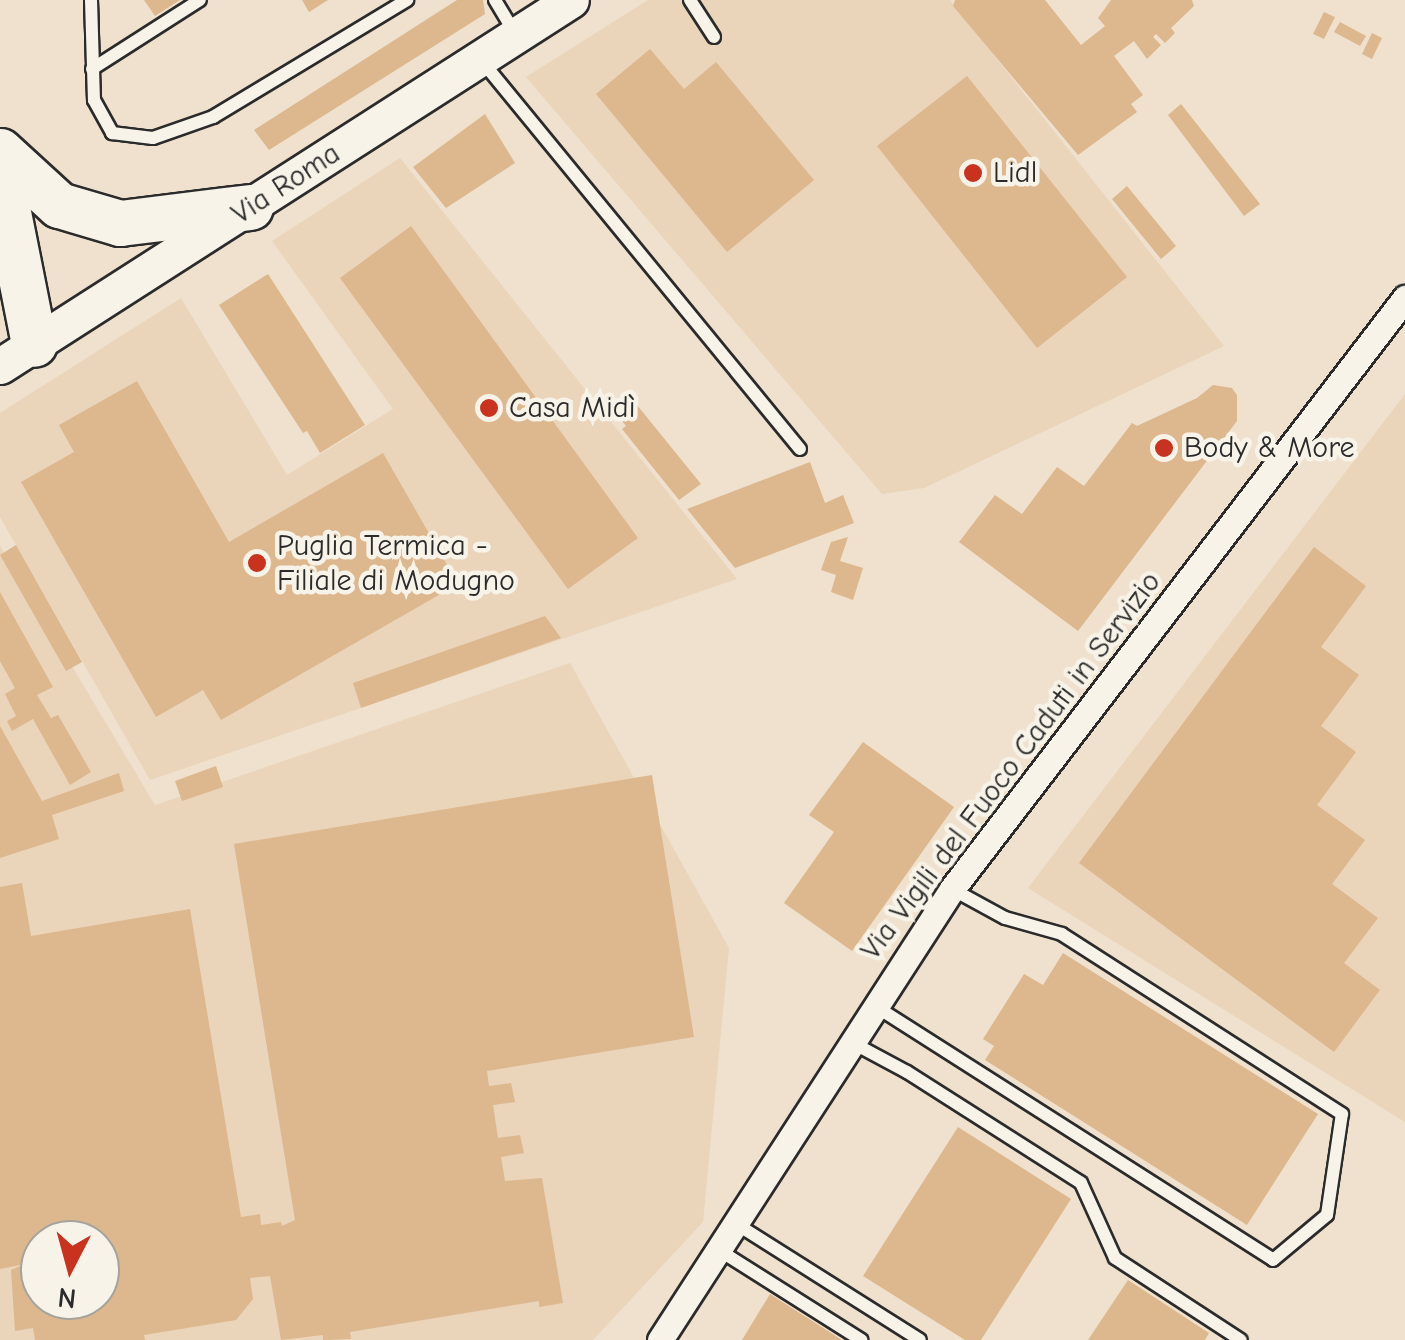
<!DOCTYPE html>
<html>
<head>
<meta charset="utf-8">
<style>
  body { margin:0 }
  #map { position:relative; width:1405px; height:1340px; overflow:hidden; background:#efe1cd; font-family:"Comic Neue",sans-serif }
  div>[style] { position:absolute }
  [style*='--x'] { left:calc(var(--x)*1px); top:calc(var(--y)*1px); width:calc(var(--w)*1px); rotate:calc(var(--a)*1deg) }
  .built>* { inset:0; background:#ead4ba }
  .building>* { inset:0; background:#ddb78e }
  .roads { filter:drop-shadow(2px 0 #2b2b2b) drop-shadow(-2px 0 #2b2b2b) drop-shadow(0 2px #2b2b2b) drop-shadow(0 -2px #2b2b2b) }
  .lane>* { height:12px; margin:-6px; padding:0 6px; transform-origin:6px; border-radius:6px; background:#f7f3e8 }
  .street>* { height:25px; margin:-12.5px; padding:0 12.5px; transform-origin:12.5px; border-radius:12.5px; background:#f7f3e8 }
  .secondary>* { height:35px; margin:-17.5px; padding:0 17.5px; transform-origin:17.5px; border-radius:17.5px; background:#f7f3e8 }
  .highway>* { height:45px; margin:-22.5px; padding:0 22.5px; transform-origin:22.5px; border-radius:22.5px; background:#f7f3e8 }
  .dots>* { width:28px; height:28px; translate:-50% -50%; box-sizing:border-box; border:5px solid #f7f3e8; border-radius:50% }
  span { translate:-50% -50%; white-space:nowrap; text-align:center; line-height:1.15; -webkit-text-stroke:9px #f7f3e8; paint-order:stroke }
  .poi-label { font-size:30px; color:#2b2b2b }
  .left { translate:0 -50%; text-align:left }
  .street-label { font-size:30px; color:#2b2b2b }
  .north { position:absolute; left:20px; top:1220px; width:100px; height:100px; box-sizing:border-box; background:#f7f3e8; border:2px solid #a5a39c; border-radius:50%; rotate:186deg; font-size:28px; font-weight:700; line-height:40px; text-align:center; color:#2b2b2b }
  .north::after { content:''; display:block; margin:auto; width:35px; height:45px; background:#c8321e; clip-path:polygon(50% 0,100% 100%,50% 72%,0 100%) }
</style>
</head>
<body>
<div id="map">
  <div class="built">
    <div style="clip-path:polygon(648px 0,950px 0,1224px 346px,924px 488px,882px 494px,526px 77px)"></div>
    <div style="clip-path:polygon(400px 158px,737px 579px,150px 780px,0 517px,0 413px,181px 298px,287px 475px,393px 409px,272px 241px)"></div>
    <div style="clip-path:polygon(1405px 394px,1405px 1122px,1028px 888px)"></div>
    <div style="clip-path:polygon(evenodd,0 546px,155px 805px,570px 663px,729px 948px,703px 1222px,593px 1340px,0 1340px,0 546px,40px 1240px,100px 1240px,100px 1300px,40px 1300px,40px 1240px)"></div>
  </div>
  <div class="building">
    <div style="clip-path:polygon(144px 0,180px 0,155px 16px)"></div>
    <div style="clip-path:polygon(302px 0,328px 0,309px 12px)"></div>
    <div style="clip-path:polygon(457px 0,483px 0,485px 14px,269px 150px,254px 130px)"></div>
    <div style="clip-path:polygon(955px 0,1045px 0,1081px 45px,1105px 26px,1098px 18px,1111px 0,1192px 0,1194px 6px,1171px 28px,1175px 33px,1165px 43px,1156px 34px,1153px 37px,1161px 45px,1147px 59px,1134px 41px,1114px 56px,1143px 95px,1131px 104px,1137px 112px,1078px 155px,953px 6px)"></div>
    <div style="clip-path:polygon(1324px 12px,1335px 17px,1324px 39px,1313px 34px)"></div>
    <div style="clip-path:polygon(1340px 22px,1366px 36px,1360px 46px,1334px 32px)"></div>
    <div style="clip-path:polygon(1372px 33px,1382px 38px,1372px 59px,1362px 54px)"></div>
    <div style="clip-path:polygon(650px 49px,684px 89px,716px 62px,814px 180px,727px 252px,596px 94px)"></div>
    <div style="clip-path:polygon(967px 76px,1127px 277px,1037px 348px,877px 146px)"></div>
    <div style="clip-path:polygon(1181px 104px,1260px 204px,1244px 216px,1168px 115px)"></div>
    <div style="clip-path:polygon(485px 114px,515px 163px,446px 208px,413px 167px)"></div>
    <div style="clip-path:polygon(1127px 186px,1176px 246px,1161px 259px,1112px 199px)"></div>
    <div style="clip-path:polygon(411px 226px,638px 538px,568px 589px,340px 278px)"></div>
    <div style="clip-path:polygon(268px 274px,365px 425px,320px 453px,307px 431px,303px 433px,219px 305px)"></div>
    <div style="clip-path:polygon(137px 381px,229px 542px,383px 453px,458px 584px,221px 720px,203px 690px,156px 717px,21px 482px,74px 452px,59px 425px)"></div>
    <div style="clip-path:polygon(1213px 385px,1232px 388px,1237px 395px,1237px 421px,1078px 631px,959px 542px,995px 495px,1022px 514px,1057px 467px,1084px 486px,1132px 423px,1137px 426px,1197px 398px)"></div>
    <div style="clip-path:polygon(637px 405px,701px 484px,679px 500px,622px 429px,626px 426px,620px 418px)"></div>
    <div style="clip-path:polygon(810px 462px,825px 503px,843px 495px,854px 523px,735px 568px,687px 509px)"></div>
    <div style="clip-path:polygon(848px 537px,840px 561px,863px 568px,853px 600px,831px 592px,836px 575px,821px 570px,831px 542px)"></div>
    <div style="clip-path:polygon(16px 545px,82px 662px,66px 671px,0 555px)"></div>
    <div style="clip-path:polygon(1314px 547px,1366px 586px,1321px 647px,1359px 675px,1321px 726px,1356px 752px,1317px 805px,1365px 840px,1332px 884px,1378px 918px,1344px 963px,1380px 990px,1334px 1052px,1079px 863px)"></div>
    <div style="clip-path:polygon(0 592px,53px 687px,37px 695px,51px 718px,58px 715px,91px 772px,70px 785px,33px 719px,12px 731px,7px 721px,16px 716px,5px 694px,15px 688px,0 661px)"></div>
    <div style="clip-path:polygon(545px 616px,561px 638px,361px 708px,353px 683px)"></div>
    <div style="clip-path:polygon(0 726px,42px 801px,119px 773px,124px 791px,52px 815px,59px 839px,0 858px)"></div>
    <div style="clip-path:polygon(863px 742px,954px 807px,852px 951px,784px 903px,834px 832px,809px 815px)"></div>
    <div style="clip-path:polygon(216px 766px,223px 787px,182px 801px,175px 781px)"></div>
    <div style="clip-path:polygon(evenodd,652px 775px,694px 1037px,487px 1071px,489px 1086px,511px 1083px,515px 1102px,493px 1105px,498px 1138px,520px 1135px,524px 1153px,501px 1157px,505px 1181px,542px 1178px,563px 1303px,539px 1307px,539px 1301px,350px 1332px,351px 1339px,323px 1340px,323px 1335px,281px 1340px,270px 1276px,250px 1278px,253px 1299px,236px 1320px,144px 1335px,145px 1340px,35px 1340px,33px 1328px,15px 1331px,11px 1270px,25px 1264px,0 1269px,0 887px,22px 883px,31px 936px,190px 909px,241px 1217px,260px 1214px,261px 1225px,281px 1222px,282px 1226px,295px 1220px,234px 844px,652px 775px,40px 1240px,100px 1240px,100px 1300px,40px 1300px,40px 1240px)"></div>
    <div style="clip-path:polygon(1063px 953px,1318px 1114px,1247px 1225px,985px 1060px,994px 1046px,983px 1039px,1024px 974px,1043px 985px)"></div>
    <div style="clip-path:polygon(958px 1127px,1071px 1199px,981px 1340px,965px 1340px,863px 1276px)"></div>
    <div style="clip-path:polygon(1128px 1280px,1209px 1333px,1205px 1340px,1088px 1340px)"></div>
    <div style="clip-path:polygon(770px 1294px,842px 1340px,742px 1340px)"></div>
  </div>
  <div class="roads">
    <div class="lane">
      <div style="--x:91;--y:0;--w:100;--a:88.3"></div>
      <div style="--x:94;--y:100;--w:38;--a:61"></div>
      <div style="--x:112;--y:133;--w:41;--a:7"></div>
      <div style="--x:153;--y:138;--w:64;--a:-19.3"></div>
      <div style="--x:213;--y:117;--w:227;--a:-31.1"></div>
      <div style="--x:495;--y:0;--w:39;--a:59"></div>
      <div style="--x:690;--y:0;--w:44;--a:57"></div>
      <div style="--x:481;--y:60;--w:503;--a:50.65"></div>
      <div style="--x:92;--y:69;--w:128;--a:-32.6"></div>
      <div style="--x:875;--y:1006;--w:472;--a:32.5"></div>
      <div style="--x:1273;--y:1260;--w:70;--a:-39.8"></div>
      <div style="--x:1327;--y:1215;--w:102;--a:-81.6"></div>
      <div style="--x:1342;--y:1114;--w:333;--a:-147.3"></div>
      <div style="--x:1062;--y:934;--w:59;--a:-164.3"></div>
      <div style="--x:1005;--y:918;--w:60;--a:-151.3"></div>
      <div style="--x:851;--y:1042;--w:64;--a:28.2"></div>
      <div style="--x:907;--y:1072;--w:206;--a:32.5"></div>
      <div style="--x:1081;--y:1183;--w:82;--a:65.6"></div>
      <div style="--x:1115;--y:1258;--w:150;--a:33.1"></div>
      <div style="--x:738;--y:1225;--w:215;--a:32.3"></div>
      <div style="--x:722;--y:1252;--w:165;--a:32.3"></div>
    </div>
    <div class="street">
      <div style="--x:660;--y:1340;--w:537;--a:-57.08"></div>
      <div style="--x:952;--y:889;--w:745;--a:-52.53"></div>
    </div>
    <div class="secondary">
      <div style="--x:0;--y:366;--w:678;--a:-32.66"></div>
    </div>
    <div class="highway">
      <div style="--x:0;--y:151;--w:80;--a:42.5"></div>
      <div style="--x:59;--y:205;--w:64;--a:16.4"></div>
      <div style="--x:120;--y:223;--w:131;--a:-7"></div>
      <div style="--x:0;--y:172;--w:175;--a:78.8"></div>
    </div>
  </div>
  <div class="dots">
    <div style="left:973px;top:173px;background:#c8321e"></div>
    <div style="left:489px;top:408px;background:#c8321e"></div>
    <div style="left:1164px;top:448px;background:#c8321e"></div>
    <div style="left:257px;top:563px;background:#c8321e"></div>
  </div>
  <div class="poi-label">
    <span class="left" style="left:993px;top:173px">Lidl</span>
    <span class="left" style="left:509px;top:408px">Casa Midì</span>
    <span class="left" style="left:1184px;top:448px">Body &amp; More</span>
    <span class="left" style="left:277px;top:563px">Puglia Termica -<br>Filiale di Modugno</span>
  </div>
  <div class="street-label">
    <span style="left:286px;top:184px;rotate:-33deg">Via Roma</span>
    <span style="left:1011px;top:766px;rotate:-53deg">Via Vigili del Fuoco Caduti in Servizio</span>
  </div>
  <div class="north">N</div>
</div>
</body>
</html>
